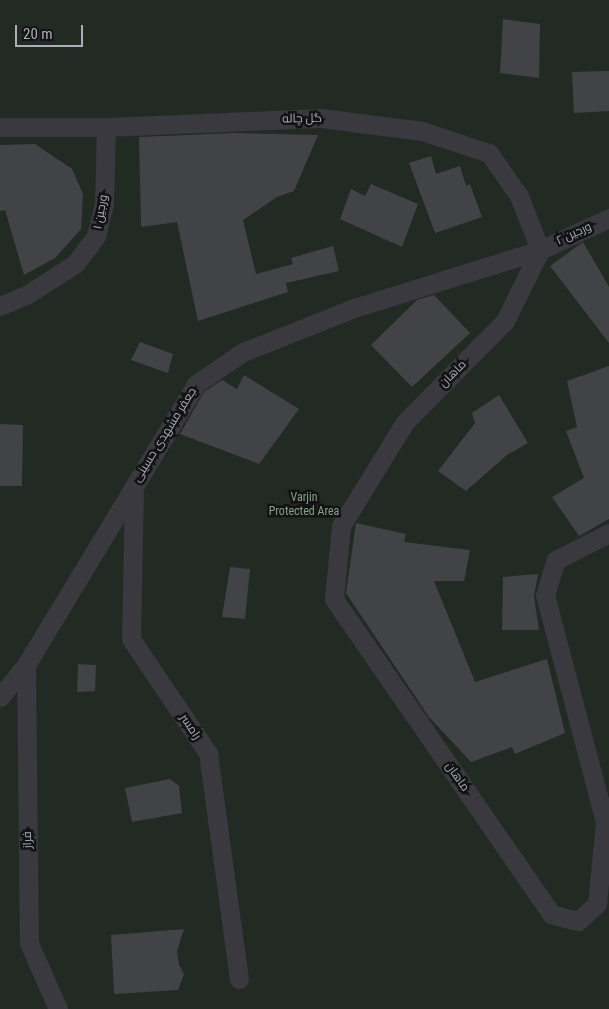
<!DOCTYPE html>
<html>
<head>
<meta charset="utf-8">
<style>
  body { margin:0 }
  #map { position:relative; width:609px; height:1009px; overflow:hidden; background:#18181a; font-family:"Roboto Condensed",Cairo,sans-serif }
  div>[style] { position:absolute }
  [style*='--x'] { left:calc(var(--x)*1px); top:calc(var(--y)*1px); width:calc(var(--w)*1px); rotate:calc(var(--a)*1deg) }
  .green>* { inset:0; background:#222a24 }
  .building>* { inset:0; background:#424347 }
  .minor>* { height:19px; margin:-9.5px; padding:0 9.5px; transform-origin:9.5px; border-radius:9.5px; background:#39393f }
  span { translate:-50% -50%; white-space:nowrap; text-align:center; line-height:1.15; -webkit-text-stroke:5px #131315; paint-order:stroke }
  .street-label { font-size:12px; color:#abaeb9 }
  .park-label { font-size:12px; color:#83a389 }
  .scale { position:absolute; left:15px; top:25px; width:68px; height:22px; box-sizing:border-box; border:2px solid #abaeb9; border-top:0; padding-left:6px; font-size:15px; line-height:18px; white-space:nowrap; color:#abaeb9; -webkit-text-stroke:4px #131315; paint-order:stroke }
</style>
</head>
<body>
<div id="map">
  <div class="green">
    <div style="clip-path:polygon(0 0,609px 0,609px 1009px,0 1009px)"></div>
  </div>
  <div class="building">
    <div style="clip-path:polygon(503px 19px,540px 24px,539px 78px,500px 73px)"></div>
    <div style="clip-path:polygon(609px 71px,609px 111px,574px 113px,572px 72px)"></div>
    <div style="clip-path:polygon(234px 133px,318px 135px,294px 191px,277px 197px,243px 220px,256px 274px,293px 264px,291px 258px,333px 246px,339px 271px,286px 283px,288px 292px,198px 321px,177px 222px,141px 227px,139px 137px)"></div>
    <div style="clip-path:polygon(35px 144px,72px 169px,83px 194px,81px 229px,55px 258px,24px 275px,5px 210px,0 211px,0 145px)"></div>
    <div style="clip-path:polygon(431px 156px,436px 174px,460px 166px,466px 186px,470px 184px,482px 217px,435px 233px,409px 163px)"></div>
    <div style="clip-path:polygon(371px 184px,418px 204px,402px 247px,340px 219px,351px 189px,365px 196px)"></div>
    <div style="clip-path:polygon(583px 242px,609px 287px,609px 343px,550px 266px)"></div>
    <div style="clip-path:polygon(434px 295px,470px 333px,412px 387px,371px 345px,417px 300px)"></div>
    <div style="clip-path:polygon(140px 342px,173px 354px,168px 373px,131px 360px)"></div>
    <div style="clip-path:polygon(609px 366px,609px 519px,579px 536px,552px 497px,584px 478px,566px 431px,577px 427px,567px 381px)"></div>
    <div style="clip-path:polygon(244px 375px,299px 409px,259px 464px,180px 434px,204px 392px,222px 380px,237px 389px)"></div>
    <div style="clip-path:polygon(499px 395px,528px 443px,507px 455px,466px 491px,438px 471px,475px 423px,472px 413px)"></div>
    <div style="clip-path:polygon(0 424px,23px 425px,22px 486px,0 486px)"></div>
    <div style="clip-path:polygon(356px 523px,406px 534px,404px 542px,470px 550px,464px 581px,434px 581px,475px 682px,547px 659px,565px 733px,515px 754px,512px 747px,471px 762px,429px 717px,346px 593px)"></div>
    <div style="clip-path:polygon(230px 567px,250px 569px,245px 619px,222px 617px)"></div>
    <div style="clip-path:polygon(538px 574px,534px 597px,539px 630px,502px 630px,503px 577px)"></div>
    <div style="clip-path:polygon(78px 664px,96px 665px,95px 691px,77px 692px)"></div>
    <div style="clip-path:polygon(170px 779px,179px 786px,182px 813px,132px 822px,125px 788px)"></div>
    <div style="clip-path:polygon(184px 929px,177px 951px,179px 965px,184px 974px,178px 990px,114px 994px,111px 935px)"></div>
  </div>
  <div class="minor">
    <div style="--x:0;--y:127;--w:106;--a:0"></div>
    <div style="--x:106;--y:127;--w:215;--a:-2.4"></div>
    <div style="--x:321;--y:118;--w:102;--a:7.3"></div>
    <div style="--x:422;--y:131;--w:71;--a:18.2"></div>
    <div style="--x:489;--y:153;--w:52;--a:55.1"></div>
    <div style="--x:519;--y:196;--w:58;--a:68.7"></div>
    <div style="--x:540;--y:250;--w:79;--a:116.2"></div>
    <div style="--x:505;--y:321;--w:142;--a:134.7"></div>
    <div style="--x:405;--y:422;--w:122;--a:121.6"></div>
    <div style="--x:341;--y:526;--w:73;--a:95.5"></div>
    <div style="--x:334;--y:599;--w:383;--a:55.4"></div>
    <div style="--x:551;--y:914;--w:28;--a:15"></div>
    <div style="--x:578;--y:921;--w:25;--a:-42"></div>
    <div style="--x:597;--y:904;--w:82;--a:-84.4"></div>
    <div style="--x:605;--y:822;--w:235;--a:-104.8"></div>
    <div style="--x:545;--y:595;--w:37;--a:-73"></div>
    <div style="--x:556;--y:560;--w:59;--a:-27"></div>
    <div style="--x:0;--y:306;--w:30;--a:-23"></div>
    <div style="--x:28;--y:294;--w:56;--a:-32.6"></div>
    <div style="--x:75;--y:264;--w:35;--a:-53"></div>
    <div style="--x:96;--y:236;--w:33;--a:-76"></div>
    <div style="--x:104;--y:204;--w:77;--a:-88.5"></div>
    <div style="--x:134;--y:487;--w:152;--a:91.1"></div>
    <div style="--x:131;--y:639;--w:138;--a:56"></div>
    <div style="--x:208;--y:753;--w:228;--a:82.2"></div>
    <div style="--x:26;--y:665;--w:278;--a:89.4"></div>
    <div style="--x:29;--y:943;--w:72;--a:66.3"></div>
    <div style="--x:0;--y:697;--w:41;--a:-50.9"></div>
    <div style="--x:26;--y:665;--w:328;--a:-58.8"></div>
    <div style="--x:196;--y:384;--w:57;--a:-34.2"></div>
    <div style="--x:243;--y:352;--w:119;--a:-21.6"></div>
    <div style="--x:354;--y:308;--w:195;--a:-17.3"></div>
    <div style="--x:540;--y:250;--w:76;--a:-24.9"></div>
  </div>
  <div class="street-label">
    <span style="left:302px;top:119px;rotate:-1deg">گل چاله</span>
    <span style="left:101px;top:212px;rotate:-80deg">ورجین ۱</span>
    <span style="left:574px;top:234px;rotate:-25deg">ورجین ۲</span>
    <span style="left:453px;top:374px;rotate:-45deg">ماهان</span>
    <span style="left:165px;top:435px;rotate:-58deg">جعفر مشهدی حسینی</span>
    <span style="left:190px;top:727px;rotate:56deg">رامسر</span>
    <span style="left:457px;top:777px;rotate:55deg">ماهان</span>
    <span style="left:28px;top:840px;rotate:-91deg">فراز</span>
  </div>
  <div class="park-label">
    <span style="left:304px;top:505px">Varjin<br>Protected Area</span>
  </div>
  <div class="scale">20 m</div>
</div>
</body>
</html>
